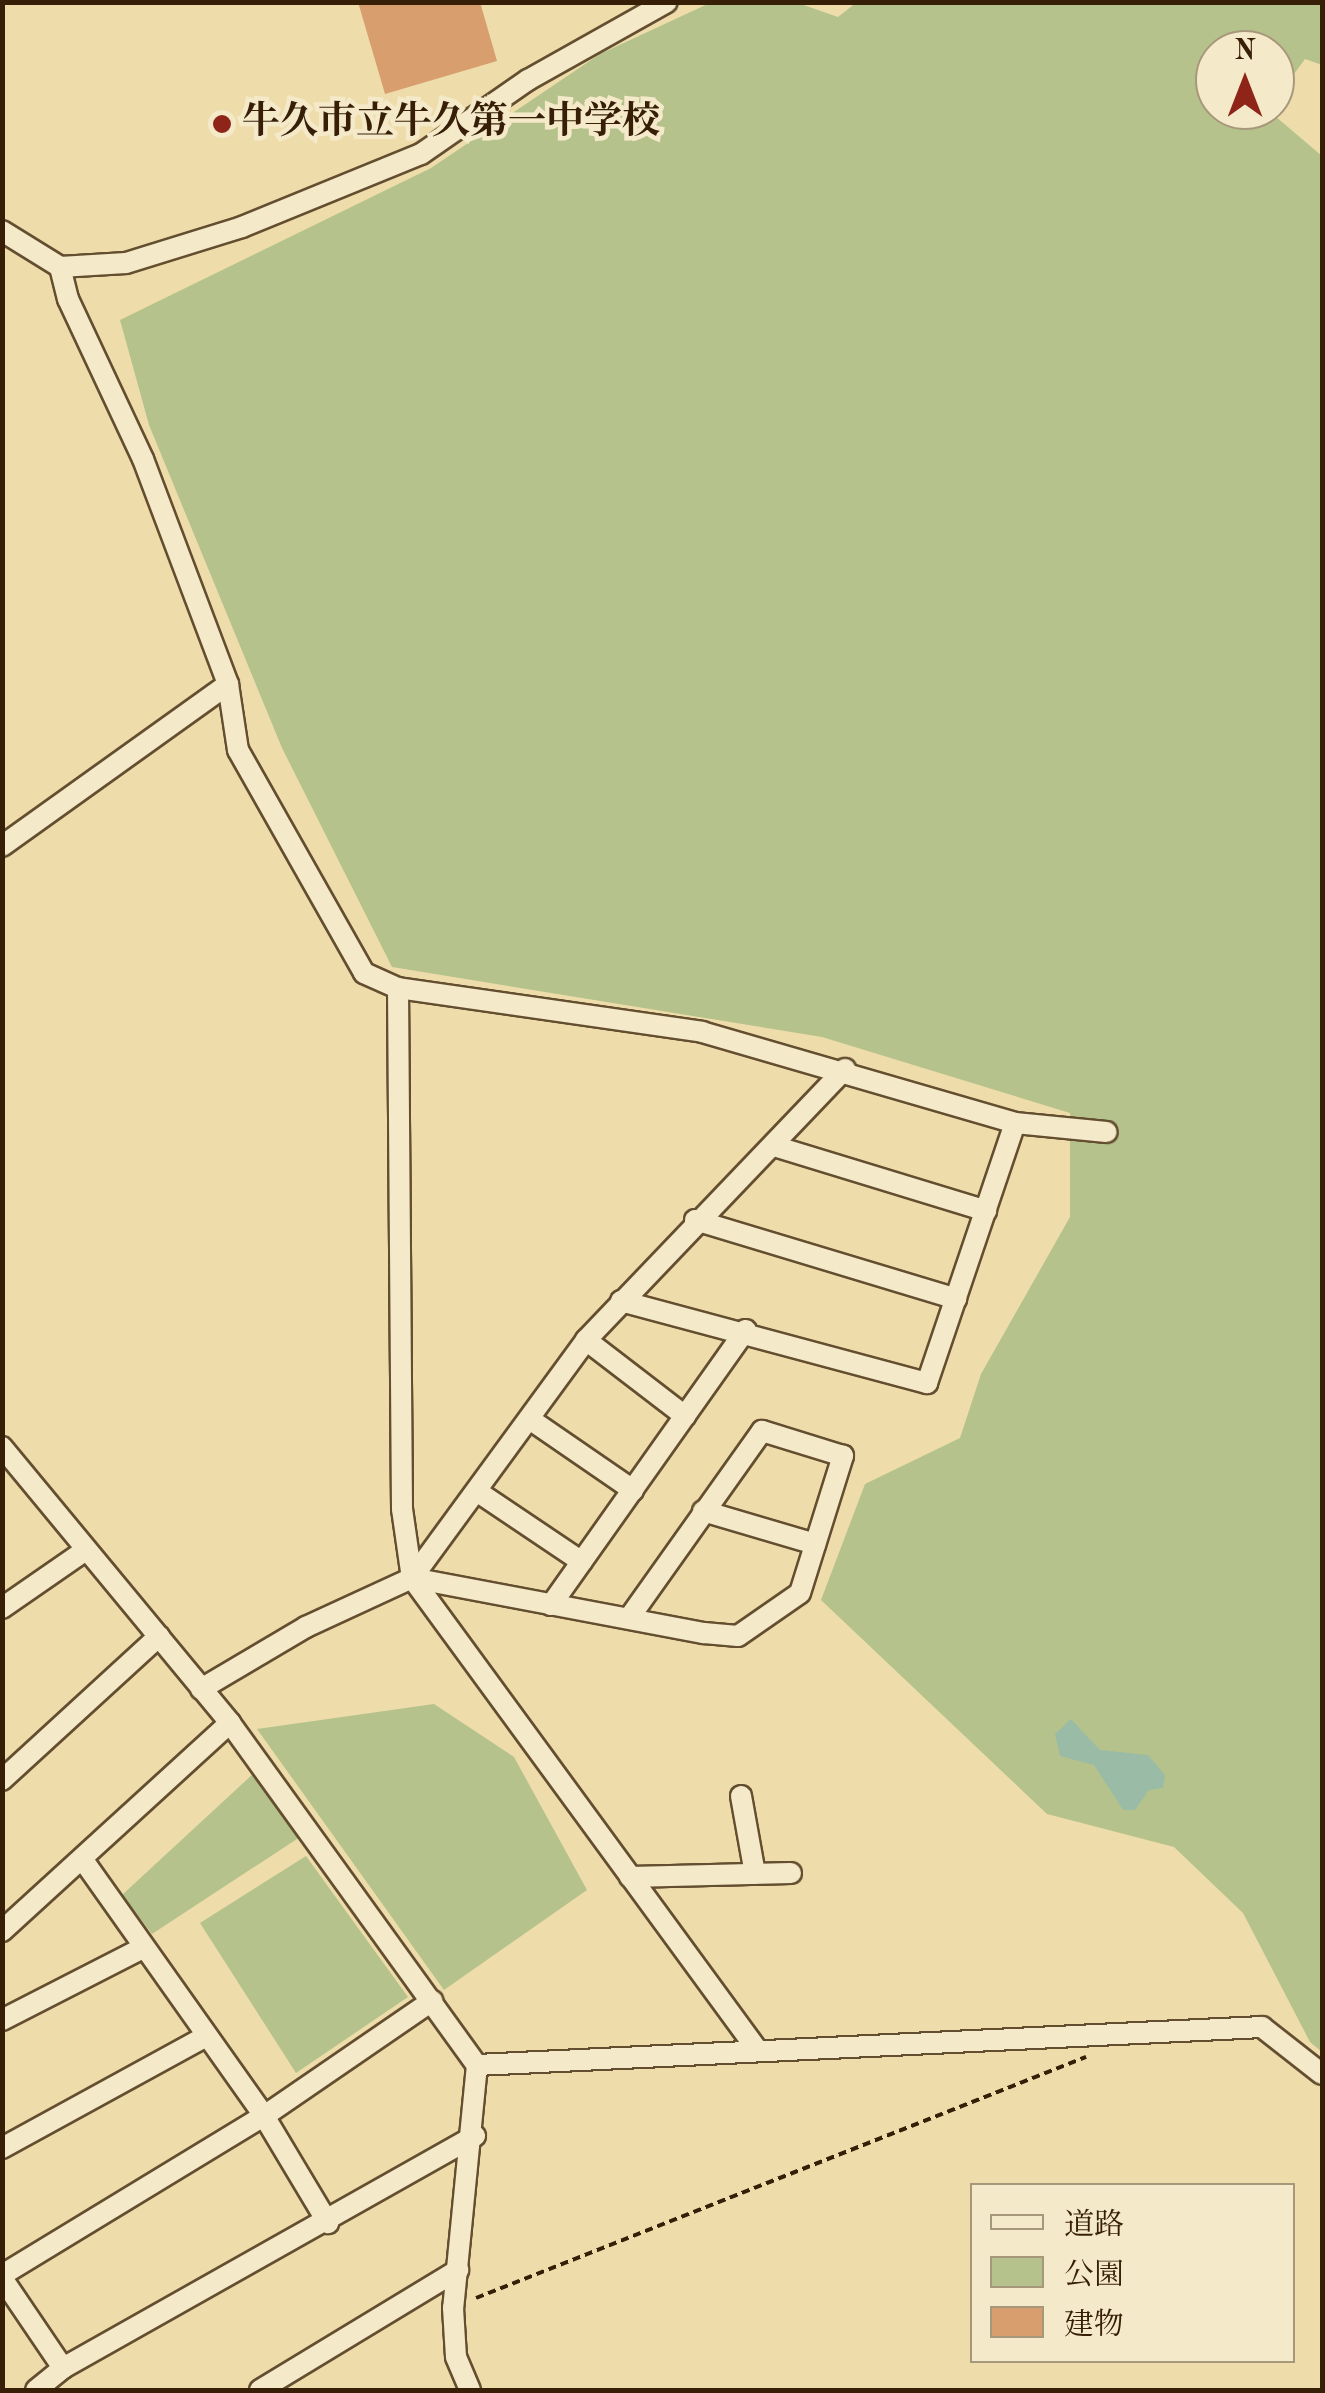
<!DOCTYPE html>
<html>
<head>
<meta charset="utf-8">
<style>
  body { margin:0 }
  #map { position:relative; width:1325px; height:2393px; overflow:hidden; background:#eeddab; font-family:"Old Standard TT","Noto Serif JP",serif }
  div>[style] { position:absolute }
  [style*='--x'] { left:calc(var(--x)*1px); top:calc(var(--y)*1px); width:calc(var(--w)*1px); rotate:calc(var(--a)*1deg) }
  .green>* { inset:0; background:#b5c28b }
  .water>* { inset:0; background:#9abca6 }
  .building>* { inset:0; background:#d89e6d }
  .path>* { height:4px; margin-top:-2px; transform-origin:0; background:repeating-linear-gradient(90deg,#361e07 0 8px,transparent 0 13px) }
  .roads { filter:drop-shadow(2px 0 #644e30) drop-shadow(-2px 0 #644e30) drop-shadow(0 2px #644e30) drop-shadow(0 -2px #644e30) }
  .minor>* { height:20px; margin:-10px; padding:0 10px; transform-origin:10px; border-radius:10px; background:#f4e9c8 }
  .dots>* { width:28px; height:28px; translate:-50% -50%; box-sizing:border-box; border:5px solid #f4e9c8; border-radius:50% }
  span { translate:-50% -50%; white-space:nowrap; text-align:center; line-height:1.15; -webkit-text-stroke:9px #f4e9c8; paint-order:stroke }
  .poi-label { font-size:38px; color:#361e07; font-weight:700 }
  .left { translate:0 -50%; text-align:left }
  .frame { position:absolute; inset:0; border:5px solid #361e07; pointer-events:none }
  .legend { position:absolute; left:970px; top:2183px; width:325px; height:180px; box-sizing:border-box; background:#f4e9c8; border:2px solid #a8987b; margin:0; padding:12px 18px; list-style:none; font-size:30px; color:#361e07 }
  .legend li { display:flex; align-items:center; gap:20px; height:50px }
  .legend b { width:50px; border:2px solid #a8987b }
  .north { position:absolute; left:1195px; top:30px; width:100px; height:100px; box-sizing:border-box; background:#f4e9c8; border:2px solid #a8987b; border-radius:50%; rotate:0deg; font-size:28px; font-weight:700; line-height:40px; text-align:center; color:#361e07 }
  .north::after { content:''; display:block; margin:auto; width:35px; height:45px; background:#8f2418; clip-path:polygon(50% 0,100% 100%,50% 72%,0 100%) }
</style>
</head>
<body>
<div id="map">
  <div class="green">
    <div style="clip-path:polygon(712px 2px,798px 3px,838px 17px,857px 2px,1322px 3px,1322px 65px,1305px 59px,1275px 100px,1275px 50px,1215px 50px,1215px 110px,1268px 110px,1322px 156px,1322px 2052px,1310px 2042px,1243px 1913px,1174px 1847px,1047px 1814px,821px 1600px,865px 1484px,960px 1438px,981px 1374px,1070px 1217px,1070px 1113px,822px 1037px,392px 967px,282px 748px,149px 425px,120px 320px,431px 168px,600px 54px)"></div>
    <div style="clip-path:polygon(434px 1704px,514px 1757px,587px 1890px,444px 1990px,257px 1729px)"></div>
    <div style="clip-path:polygon(254px 1773px,300px 1837px,152px 1934px,122px 1895px)"></div>
    <div style="clip-path:polygon(306px 1856px,408px 1997px,296px 2073px,200px 1923px)"></div>
  </div>
  <div class="water">
    <div style="clip-path:polygon(1071px 1719px,1100px 1750px,1148px 1755px,1165px 1775px,1163px 1788px,1149px 1790px,1135px 1810px,1123px 1810px,1094px 1765px,1060px 1756px,1055px 1734px)"></div>
  </div>
  <div class="building">
    <div style="clip-path:polygon(358px 2px,480px 2px,497px 61px,385px 94px)"></div>
  </div>
  <div class="path">
    <div style="--x:476;--y:2298;--w:656;--a:-21.56"></div>
  </div>
  <div class="roads">
    <div class="minor">
      <div style="--x:2;--y:231;--w:68;--a:31.8"></div>
      <div style="--x:60;--y:267;--w:33;--a:76"></div>
      <div style="--x:68;--y:299;--w:177;--a:64.9"></div>
      <div style="--x:143;--y:459;--w:241;--a:69.3"></div>
      <div style="--x:228;--y:684;--w:67;--a:81.4"></div>
      <div style="--x:238;--y:750;--w:256;--a:60.5"></div>
      <div style="--x:364;--y:973;--w:37;--a:24"></div>
      <div style="--x:398;--y:988;--w:307;--a:8.2"></div>
      <div style="--x:702;--y:1032;--w:326;--a:16.2"></div>
      <div style="--x:1015;--y:1123;--w:92;--a:5.6"></div>
      <div style="--x:60;--y:267;--w:66;--a:-3.5"></div>
      <div style="--x:126;--y:263;--w:121;--a:-17.2"></div>
      <div style="--x:242;--y:227;--w:193;--a:-22.2"></div>
      <div style="--x:421;--y:154;--w:130;--a:-34.7"></div>
      <div style="--x:528;--y:80;--w:159;--a:-29.3"></div>
      <div style="--x:2;--y:846;--w:278;--a:-35.6"></div>
      <div style="--x:398;--y:988;--w:521;--a:89.56"></div>
      <div style="--x:402;--y:1509;--w:70;--a:81.8"></div>
      <div style="--x:412;--y:1578;--w:586;--a:53.81"></div>
      <div style="--x:774;--y:1146;--w:222;--a:17"></div>
      <div style="--x:695;--y:1220;--w:273;--a:16.8"></div>
      <div style="--x:621;--y:1301;--w:317;--a:15"></div>
      <div style="--x:927;--y:1383;--w:274;--a:-71.3"></div>
      <div style="--x:586;--y:1340;--w:125;--a:37.5"></div>
      <div style="--x:531;--y:1420;--w:124;--a:34.5"></div>
      <div style="--x:2;--y:1447;--w:358;--a:50.4"></div>
      <div style="--x:230;--y:1723;--w:422;--a:54.2"></div>
      <div style="--x:477;--y:2065;--w:244;--a:95.6"></div>
      <div style="--x:453;--y:2308;--w:49;--a:86.5"></div>
      <div style="--x:456;--y:2357;--w:36;--a:67"></div>
      <div style="--x:478;--y:1492;--w:125;--a:33.9"></div>
      <div style="--x:703;--y:1511;--w:117;--a:16.4"></div>
      <div style="--x:412;--y:1578;--w:297;--a:10.7"></div>
      <div style="--x:704;--y:1633;--w:34;--a:5"></div>
      <div style="--x:738;--y:1636;--w:75;--a:-34.7"></div>
      <div style="--x:800;--y:1593;--w:144;--a:-72.6"></div>
      <div style="--x:843;--y:1456;--w:85;--a:-162.8"></div>
      <div style="--x:762;--y:1431;--w:229;--a:125.4"></div>
      <div style="--x:551;--y:1605;--w:337;--a:-54.7"></div>
      <div style="--x:2;--y:1608;--w:98;--a:-34.7"></div>
      <div style="--x:201;--y:1689;--w:122;--a:-30.6"></div>
      <div style="--x:306;--y:1627;--w:117;--a:-24.8"></div>
      <div style="--x:412;--y:1578;--w:295;--a:-53.8"></div>
      <div style="--x:586;--y:1340;--w:375;--a:-46.3"></div>
      <div style="--x:2;--y:1780;--w:213;--a:-42.5"></div>
      <div style="--x:741;--y:1796;--w:79;--a:79.8"></div>
      <div style="--x:83;--y:1860;--w:314;--a:54.7"></div>
      <div style="--x:264;--y:2116;--w:125;--a:59.1"></div>
      <div style="--x:630;--y:1877;--w:161;--a:-1.4"></div>
      <div style="--x:2;--y:1931;--w:309;--a:-42.4"></div>
      <div style="--x:2;--y:2020;--w:158;--a:-27.1"></div>
      <div style="--x:477;--y:2065;--w:786;--a:-2.77"></div>
      <div style="--x:1262;--y:2027;--w:76;--a:38.1"></div>
      <div style="--x:2;--y:2148;--w:229;--a:-28.7"></div>
      <div style="--x:2;--y:2275;--w:306;--a:-31.3"></div>
      <div style="--x:264;--y:2116;--w:204;--a:-34.4"></div>
      <div style="--x:2;--y:2278;--w:109;--a:55.9"></div>
      <div style="--x:36;--y:2390;--w:35;--a:-39"></div>
      <div style="--x:63;--y:2368;--w:473;--a:-29.4"></div>
      <div style="--x:260;--y:2390;--w:232;--a:-31.2"></div>
    </div>
  </div>
  <div class="dots">
    <div style="left:222px;top:124px;background:#8f2418"></div>
  </div>
  <div class="poi-label">
    <span class="left" style="left:242px;top:124px">牛久市立牛久第一中学校</span>
  </div>
  <div class="frame"></div>
  <ul class="legend">
  <li><b style="height:12px;background:#f4e9c8"></b>道路</li>
  <li><b style="height:28px;background:#b5c28b"></b>公園</li>
  <li><b style="height:28px;background:#d89e6d"></b>建物</li>
  </ul>
  <div class="north">N</div>
</div>
</body>
</html>
